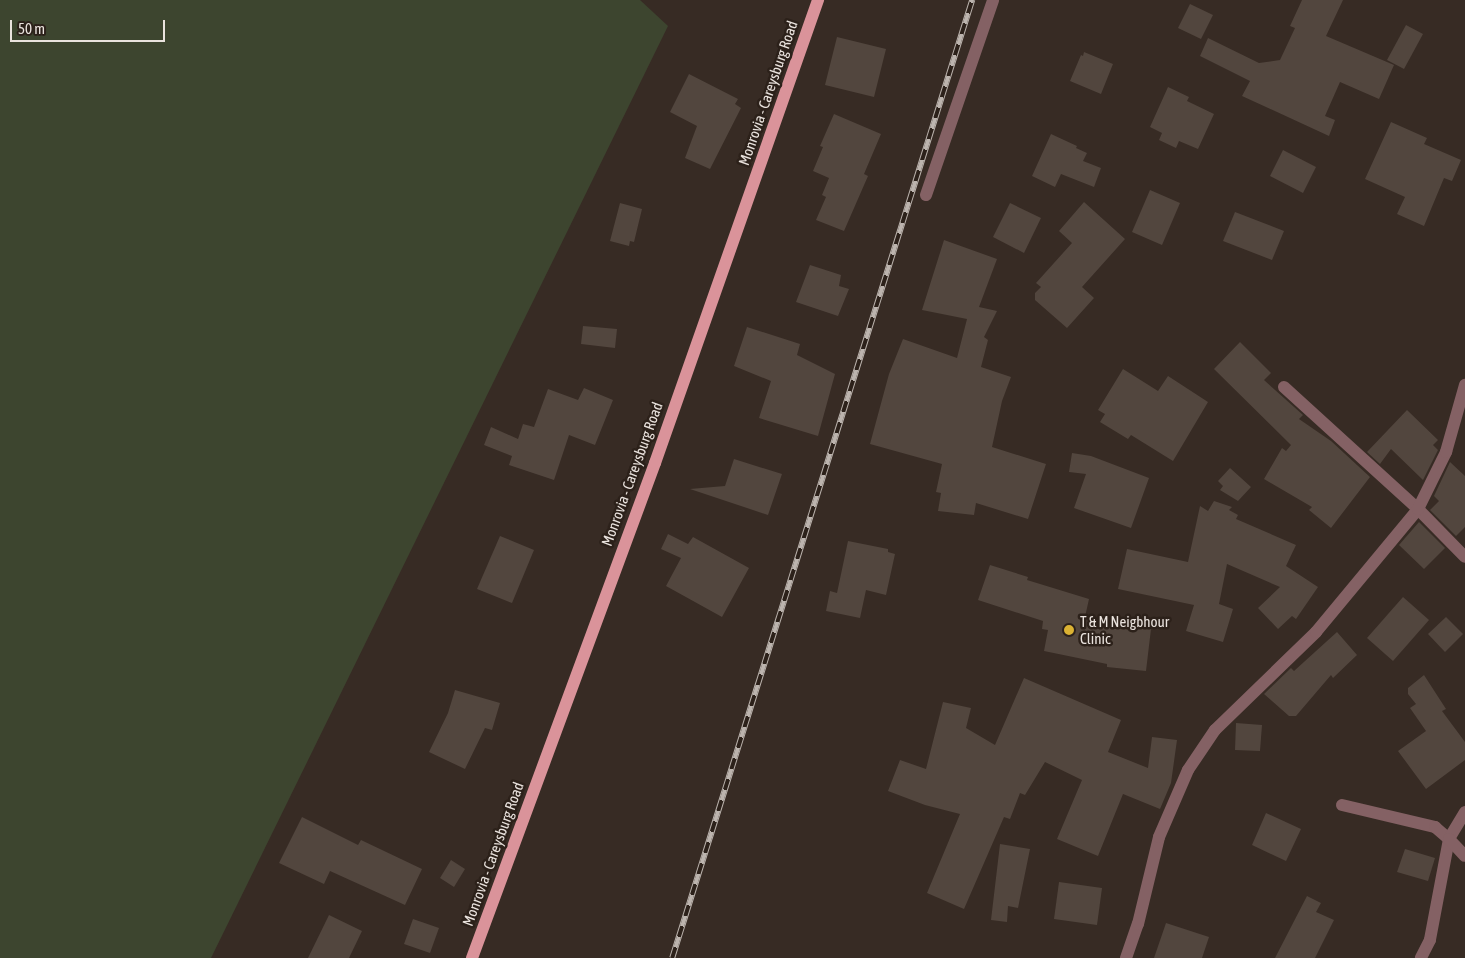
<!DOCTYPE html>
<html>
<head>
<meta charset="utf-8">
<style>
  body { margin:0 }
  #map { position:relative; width:1465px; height:958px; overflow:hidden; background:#372b24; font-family:"Asap Condensed",sans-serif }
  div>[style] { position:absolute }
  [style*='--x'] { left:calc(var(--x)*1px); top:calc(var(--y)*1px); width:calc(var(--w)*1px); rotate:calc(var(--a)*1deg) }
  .green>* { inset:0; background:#3d452f }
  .building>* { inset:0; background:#52463e }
  .minor>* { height:12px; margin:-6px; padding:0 6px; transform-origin:6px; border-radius:6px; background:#846164 }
  .major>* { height:12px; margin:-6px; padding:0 6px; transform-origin:6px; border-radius:6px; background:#da939a }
  .rail>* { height:5.5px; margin-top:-2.75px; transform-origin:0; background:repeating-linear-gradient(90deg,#2c211a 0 11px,#bcb4ae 0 22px); box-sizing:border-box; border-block:1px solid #bcb4ae }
  .dots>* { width:14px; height:14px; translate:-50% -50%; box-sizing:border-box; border:2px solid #2c211a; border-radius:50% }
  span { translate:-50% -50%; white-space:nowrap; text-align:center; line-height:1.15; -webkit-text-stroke:5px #2c211a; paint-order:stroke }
  .street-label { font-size:15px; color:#eae3de }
  .poi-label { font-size:15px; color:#eae3de }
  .left { translate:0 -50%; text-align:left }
  .scale { position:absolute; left:10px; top:20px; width:155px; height:22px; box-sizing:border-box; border:2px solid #eae3de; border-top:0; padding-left:6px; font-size:15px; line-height:18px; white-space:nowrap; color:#eae3de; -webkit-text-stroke:4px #2c211a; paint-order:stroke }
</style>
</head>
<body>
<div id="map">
  <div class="green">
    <div style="clip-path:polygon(0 0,640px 0,668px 26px,211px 958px,0 958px)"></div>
  </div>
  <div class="building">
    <div style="clip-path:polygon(1302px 0,1343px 0,1326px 36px,1394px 65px,1379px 99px,1340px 82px,1325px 116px,1335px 120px,1329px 136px,1242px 96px,1250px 81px,1200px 56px,1208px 38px,1259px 63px,1280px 60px,1295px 28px,1290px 26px)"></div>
    <div style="clip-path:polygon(1190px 4px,1213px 15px,1201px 39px,1178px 28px)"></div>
    <div style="clip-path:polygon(1406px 25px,1423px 34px,1404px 69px,1387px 60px)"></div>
    <div style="clip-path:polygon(837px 37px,886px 49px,874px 97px,825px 85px)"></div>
    <div style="clip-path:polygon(1084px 52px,1113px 64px,1101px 94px,1070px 81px,1081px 55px,1083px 56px)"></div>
    <div style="clip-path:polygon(689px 74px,738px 99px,735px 104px,741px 108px,710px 169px,685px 158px,697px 126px,670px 112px)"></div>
    <div style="clip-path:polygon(1168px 87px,1189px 97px,1187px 101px,1214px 114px,1198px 149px,1179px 141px,1176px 148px,1159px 140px,1162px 133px,1150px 127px)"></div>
    <div style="clip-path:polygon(834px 114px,881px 134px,864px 174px,868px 176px,844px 231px,816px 220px,826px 197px,822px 195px,829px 178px,813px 171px,823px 147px,820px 146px)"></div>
    <div style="clip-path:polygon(1391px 122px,1427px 138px,1424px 144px,1461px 160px,1452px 181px,1444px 178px,1424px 226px,1397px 214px,1405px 197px,1365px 179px)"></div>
    <div style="clip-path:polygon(1051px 134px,1077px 146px,1076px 148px,1087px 153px,1083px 161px,1101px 168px,1094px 187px,1061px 174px,1055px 187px,1032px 176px)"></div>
    <div style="clip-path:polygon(1283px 150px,1316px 167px,1303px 193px,1270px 176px)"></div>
    <div style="clip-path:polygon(1150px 190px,1180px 203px,1162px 245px,1132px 232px)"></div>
    <div style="clip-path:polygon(1084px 202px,1125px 239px,1082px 287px,1094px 298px,1067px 328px,1035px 300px,1035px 293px,1041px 287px,1036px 283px,1072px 243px,1059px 231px)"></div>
    <div style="clip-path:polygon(620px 203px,642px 209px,634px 242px,630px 241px,629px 246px,610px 241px)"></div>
    <div style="clip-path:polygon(1010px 203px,1041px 218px,1024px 253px,993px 237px)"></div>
    <div style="clip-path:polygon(1235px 212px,1284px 231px,1272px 260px,1223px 241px)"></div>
    <div style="clip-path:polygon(944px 240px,997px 259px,979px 307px,997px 311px,984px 337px,988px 340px,981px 367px,1011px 377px,1002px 401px,992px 447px,1046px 464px,1028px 519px,976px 503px,974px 515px,938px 511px,941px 493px,936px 492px,942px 464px,870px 444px,889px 374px,903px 339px,957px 358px,967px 319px,922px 310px)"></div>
    <div style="clip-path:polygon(810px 265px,841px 275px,839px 286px,849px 289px,838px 316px,796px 302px)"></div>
    <div style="clip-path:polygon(583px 326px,617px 329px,615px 348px,581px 344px)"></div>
    <div style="clip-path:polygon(747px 327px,800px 344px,797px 355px,835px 374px,818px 436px,759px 418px,771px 381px,734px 366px)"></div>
    <div style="clip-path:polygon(1240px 342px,1271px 373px,1264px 380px,1303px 415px,1299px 419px,1331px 441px,1370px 477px,1331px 528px,1309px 510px,1312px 507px,1264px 479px,1282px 448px,1286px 451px,1291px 445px,1214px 369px)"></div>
    <div style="clip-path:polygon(1123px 369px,1158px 391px,1168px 376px,1208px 402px,1173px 461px,1131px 435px,1128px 439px,1100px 422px,1105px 414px,1098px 410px)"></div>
    <div style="clip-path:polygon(584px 388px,613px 400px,595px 445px,569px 435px,554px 480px,509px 465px,512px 456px,484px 445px,491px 427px,518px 439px,523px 424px,534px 427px,548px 389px,578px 400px)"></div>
    <div style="clip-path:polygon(1407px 410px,1438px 440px,1433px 445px,1438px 450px,1423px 480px,1391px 449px,1380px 464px,1367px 452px)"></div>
    <div style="clip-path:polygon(1072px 453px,1091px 456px,1149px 478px,1131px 528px,1074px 508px,1086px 474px,1069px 472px)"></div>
    <div style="clip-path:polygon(734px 459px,782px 474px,768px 515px,690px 489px,725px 486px)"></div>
    <div style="clip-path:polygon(1450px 462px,1465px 476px,1465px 527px,1456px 536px,1430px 510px,1439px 501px,1434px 496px)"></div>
    <div style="clip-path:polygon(1230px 468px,1251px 487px,1238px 501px,1220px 490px,1223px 486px,1218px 481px)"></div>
    <div style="clip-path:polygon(1214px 501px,1232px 507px,1229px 510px,1238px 515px,1236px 519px,1296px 545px,1286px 566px,1318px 587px,1296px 619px,1292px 616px,1278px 629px,1258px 608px,1280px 587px,1227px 564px,1219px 604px,1233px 609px,1223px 642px,1186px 631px,1194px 605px,1118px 589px,1127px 549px,1188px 562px,1200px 506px,1208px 511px)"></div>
    <div style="clip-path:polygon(1419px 522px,1445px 548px,1424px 569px,1399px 545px)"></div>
    <div style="clip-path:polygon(668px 534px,688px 544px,693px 537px,749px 568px,722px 617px,666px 586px,681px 558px,661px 549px)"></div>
    <div style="clip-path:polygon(500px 536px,534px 550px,512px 603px,477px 589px)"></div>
    <div style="clip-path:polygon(848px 541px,888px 549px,888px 552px,895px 554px,886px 595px,866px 590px,860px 618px,826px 611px,830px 591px,837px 593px)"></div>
    <div style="clip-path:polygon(990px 565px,1028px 577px,1027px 580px,1089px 599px,1085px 617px,1101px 621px,1100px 624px,1151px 629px,1146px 671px,1107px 667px,1107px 664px,1044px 651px,1048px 630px,1042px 629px,1043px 621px,978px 600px)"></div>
    <div style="clip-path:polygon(1403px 597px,1429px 620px,1393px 661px,1367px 638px)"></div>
    <div style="clip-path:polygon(1446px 617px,1463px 634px,1445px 652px,1428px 634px)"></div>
    <div style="clip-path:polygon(1337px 632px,1357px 655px,1333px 678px,1331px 675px,1296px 716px,1289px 716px,1264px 694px,1291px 668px,1294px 671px)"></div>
    <div style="clip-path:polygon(1424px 675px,1446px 709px,1442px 711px,1465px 742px,1465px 760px,1426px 789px,1398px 751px,1426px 731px,1410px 708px,1416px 704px,1408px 694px,1408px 688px)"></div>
    <div style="clip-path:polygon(1024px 678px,1121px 720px,1108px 752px,1148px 768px,1152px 737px,1177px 740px,1171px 783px,1160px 809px,1123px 794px,1098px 856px,1057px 839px,1082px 780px,1045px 762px,1025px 795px,1020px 793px,1010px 819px,1004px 817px,964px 909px,927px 893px,960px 814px,925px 805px,888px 791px,900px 760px,926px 769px,943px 702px,971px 708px,966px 728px,995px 745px)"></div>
    <div style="clip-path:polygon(455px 690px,500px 703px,492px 730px,485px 728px,465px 769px,429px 752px,448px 713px)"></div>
    <div style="clip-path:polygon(1236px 723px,1262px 725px,1260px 751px,1235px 750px)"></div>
    <div style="clip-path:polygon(1266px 813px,1301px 829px,1286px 861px,1252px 845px)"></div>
    <div style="clip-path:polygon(302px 817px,358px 845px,361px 840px,422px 869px,405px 905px,330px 871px,324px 884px,279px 863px)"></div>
    <div style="clip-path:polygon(1000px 844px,1030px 849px,1018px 908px,1008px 906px,1007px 922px,991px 920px)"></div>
    <div style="clip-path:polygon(1405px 849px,1435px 858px,1428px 881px,1397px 872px)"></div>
    <div style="clip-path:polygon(451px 860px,465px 869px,454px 887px,440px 878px)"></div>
    <div style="clip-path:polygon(1059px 882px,1102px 888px,1097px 925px,1054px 919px)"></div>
    <div style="clip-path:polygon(1307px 896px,1321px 903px,1316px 912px,1334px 920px,1315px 958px,1275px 958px)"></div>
    <div style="clip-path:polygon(329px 915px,362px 931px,349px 958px,308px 958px)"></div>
    <div style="clip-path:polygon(413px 919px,439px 928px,430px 953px,404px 944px)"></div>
    <div style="clip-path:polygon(1166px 923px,1209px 937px,1202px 958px,1154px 958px)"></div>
  </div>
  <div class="minor">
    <div style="--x:926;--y:195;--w:206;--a:-71"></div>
    <div style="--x:1284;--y:387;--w:181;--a:42.3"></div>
    <div style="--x:1418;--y:509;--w:67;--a:45.6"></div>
    <div style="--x:1342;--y:805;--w:96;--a:13.3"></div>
    <div style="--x:1435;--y:827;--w:18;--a:41"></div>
    <div style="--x:1449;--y:839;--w:103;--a:100.7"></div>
    <div style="--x:1430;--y:940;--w:20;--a:117"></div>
    <div style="--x:1465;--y:812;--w:31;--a:121"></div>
    <div style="--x:1449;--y:839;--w:23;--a:47"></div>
    <div style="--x:1126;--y:958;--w:36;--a:-71"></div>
    <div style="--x:1138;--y:924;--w:89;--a:-76.4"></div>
    <div style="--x:1159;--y:837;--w:73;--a:-66.6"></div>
    <div style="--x:1188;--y:770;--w:48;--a:-56"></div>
    <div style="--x:1215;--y:730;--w:141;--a:-44.1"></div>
    <div style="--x:1316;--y:632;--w:160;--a:-50.3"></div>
    <div style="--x:1418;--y:509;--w:64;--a:-63.8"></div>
    <div style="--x:1446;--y:452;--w:70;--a:-74.2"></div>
  </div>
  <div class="major">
    <div style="--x:472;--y:958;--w:528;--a:-69.71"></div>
    <div style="--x:655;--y:463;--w:491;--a:-70.6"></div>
  </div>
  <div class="rail">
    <div style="--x:672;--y:958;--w:1004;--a:-72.61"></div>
  </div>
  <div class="dots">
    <div style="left:1069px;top:630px;background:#dbb233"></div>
  </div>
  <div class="street-label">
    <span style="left:768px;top:93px;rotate:-71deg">Monrovia - Careysburg Road</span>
    <span style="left:632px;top:474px;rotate:-70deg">Monrovia - Careysburg Road</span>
    <span style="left:493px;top:854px;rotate:-70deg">Monrovia - Careysburg Road</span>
  </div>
  <div class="poi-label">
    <span class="left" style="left:1080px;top:630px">T &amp; M Neigbhour<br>Clinic</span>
  </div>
  <div class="scale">50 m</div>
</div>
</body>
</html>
